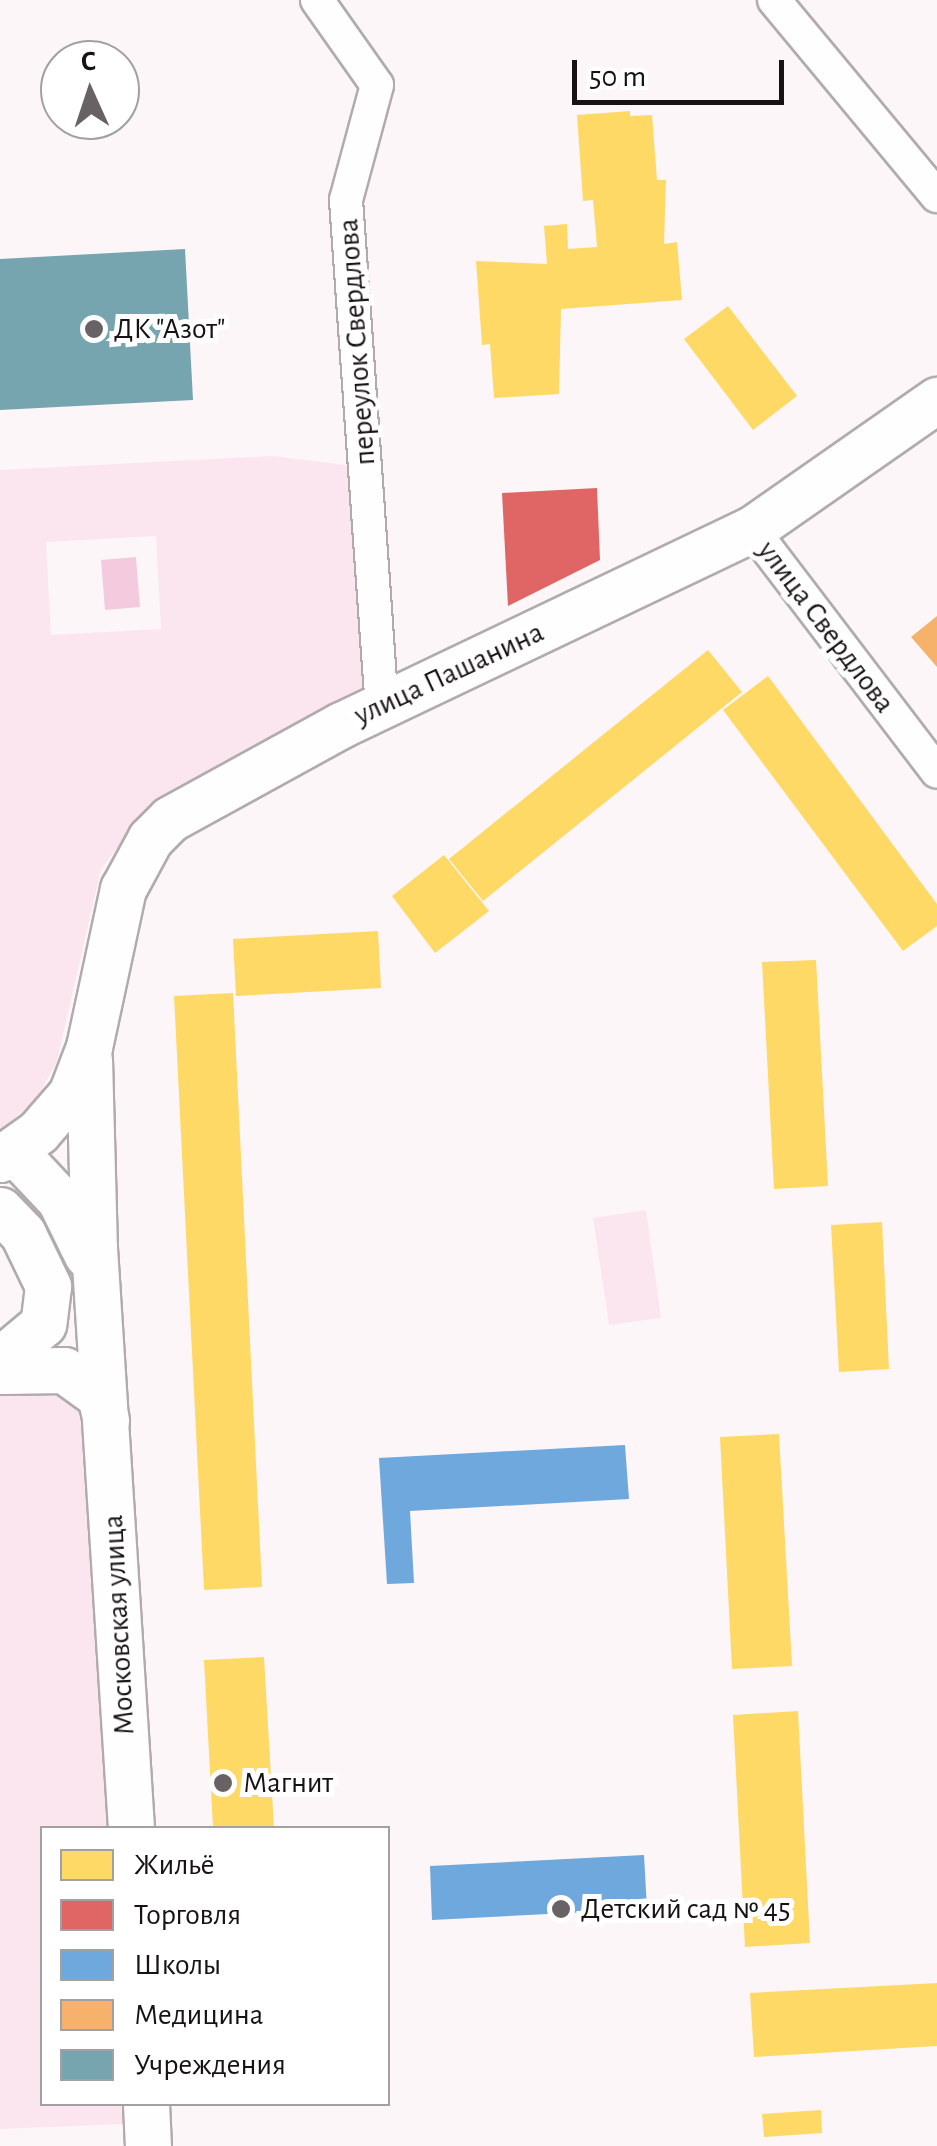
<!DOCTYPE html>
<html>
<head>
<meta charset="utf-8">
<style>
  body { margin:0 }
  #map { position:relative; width:937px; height:2146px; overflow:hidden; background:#fcf6f9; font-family:"Alegreya Sans",sans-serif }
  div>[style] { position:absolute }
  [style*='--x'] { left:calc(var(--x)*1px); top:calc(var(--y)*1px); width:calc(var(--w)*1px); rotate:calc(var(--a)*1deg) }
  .green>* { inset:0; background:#fbe6f0 }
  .water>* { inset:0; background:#f4cbde }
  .homes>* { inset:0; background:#ffd966 }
  .shops>* { inset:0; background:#e06666 }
  .schools>* { inset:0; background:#6fa8dc }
  .health>* { inset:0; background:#f6b26b }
  .public>* { inset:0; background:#76a5af }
  .roads { filter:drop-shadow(2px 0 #b1abae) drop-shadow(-2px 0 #b1abae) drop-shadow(0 2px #b1abae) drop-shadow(0 -2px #b1abae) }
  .minor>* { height:32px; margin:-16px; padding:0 16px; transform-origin:16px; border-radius:16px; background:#fffefe }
  .secondary>* { height:45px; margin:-22.5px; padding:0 22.5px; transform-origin:22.5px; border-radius:22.5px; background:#fffefe }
  .dots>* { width:28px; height:28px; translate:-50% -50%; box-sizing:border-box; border:5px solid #fff; border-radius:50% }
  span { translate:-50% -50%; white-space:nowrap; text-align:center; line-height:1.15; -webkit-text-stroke:10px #fff; paint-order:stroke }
  .poi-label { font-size:30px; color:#191215 }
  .left { translate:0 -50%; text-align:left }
  .street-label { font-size:30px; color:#191215 }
  .legend { position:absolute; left:40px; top:1826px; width:350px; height:280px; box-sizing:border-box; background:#fff; border:2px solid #a3a0a1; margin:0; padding:12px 18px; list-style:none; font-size:30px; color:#191215 }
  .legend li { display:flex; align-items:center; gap:20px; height:50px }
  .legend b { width:50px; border:2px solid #a3a0a1 }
  .north { position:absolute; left:40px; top:40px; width:100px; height:100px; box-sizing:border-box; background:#fff; border:2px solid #a3a0a1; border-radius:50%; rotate:357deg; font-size:28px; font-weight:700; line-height:40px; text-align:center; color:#191215 }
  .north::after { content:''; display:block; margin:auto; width:35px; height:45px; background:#686265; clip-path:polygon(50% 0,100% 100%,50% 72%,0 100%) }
  .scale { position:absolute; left:572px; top:60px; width:212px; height:45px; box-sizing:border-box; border:5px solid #191215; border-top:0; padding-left:12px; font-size:30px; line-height:35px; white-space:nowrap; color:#191215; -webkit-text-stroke:8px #fff; paint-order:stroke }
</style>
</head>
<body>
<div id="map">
  <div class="green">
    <div style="clip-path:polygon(evenodd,273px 456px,361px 467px,372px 689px,139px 819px,101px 869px,57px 1061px,36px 1100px,0 1130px,0 470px,273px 456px,156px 536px,161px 629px,51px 635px,46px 542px,156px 536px)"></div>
    <div style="clip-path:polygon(646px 1210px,661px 1318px,609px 1325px,593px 1218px)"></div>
    <div style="clip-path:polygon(74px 1390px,87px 1414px,110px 1828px,42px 1828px,42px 2104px,125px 2104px,126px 2124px,0 2129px,0 1394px)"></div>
  </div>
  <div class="water">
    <div style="clip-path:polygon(136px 557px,140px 607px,105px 610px,101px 560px)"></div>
  </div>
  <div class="homes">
    <div style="clip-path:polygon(630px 111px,630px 116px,652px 115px,657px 180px,666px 180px,664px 244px,677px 242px,682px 300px,561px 309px,559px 394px,494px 398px,490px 344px,482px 345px,476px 261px,547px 264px,544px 226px,567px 224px,568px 249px,597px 247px,593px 200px,583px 201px,577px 115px)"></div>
    <div style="clip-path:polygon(728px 306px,797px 396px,753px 430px,684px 339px)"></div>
    <div style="clip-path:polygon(708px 650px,742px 692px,483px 901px,449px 859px)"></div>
    <div style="clip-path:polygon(768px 676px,937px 904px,937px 926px,903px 951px,723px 710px)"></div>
    <div style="clip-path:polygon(444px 855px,489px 911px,435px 953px,392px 896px)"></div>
    <div style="clip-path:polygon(378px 931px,381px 988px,236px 996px,233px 939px)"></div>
    <div style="clip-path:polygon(816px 960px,828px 1186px,774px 1189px,762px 962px)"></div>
    <div style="clip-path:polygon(233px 993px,262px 1587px,204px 1590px,174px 996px)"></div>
    <div style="clip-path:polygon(882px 1222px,889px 1369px,839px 1372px,831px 1225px)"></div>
    <div style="clip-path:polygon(779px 1434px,792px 1666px,732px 1669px,720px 1437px)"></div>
    <div style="clip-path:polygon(264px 1657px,274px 1828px,213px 1828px,204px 1660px)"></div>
    <div style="clip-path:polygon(798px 1711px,810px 1943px,745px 1947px,733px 1715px)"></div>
    <div style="clip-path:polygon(937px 1983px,937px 2046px,754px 2057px,750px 1993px)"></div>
    <div style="clip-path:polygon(821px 2110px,822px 2133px,764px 2137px,762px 2114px)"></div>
  </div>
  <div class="shops">
    <div style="clip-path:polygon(597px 488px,600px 560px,508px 606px,502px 493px)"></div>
  </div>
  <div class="schools">
    <div style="clip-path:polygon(625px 1445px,629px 1499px,410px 1511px,414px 1583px,387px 1584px,379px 1458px)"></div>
    <div style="clip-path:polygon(644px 1855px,647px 1909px,432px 1920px,430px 1866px)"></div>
  </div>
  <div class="health">
    <div style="clip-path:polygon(937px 616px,937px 667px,911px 637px)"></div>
  </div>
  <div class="public">
    <div style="clip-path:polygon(185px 249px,193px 400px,0 410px,0 259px)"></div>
  </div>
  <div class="roads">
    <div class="minor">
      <div style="--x:317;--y:0;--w:104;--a:54.8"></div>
      <div style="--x:377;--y:85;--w:119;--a:105.1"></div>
      <div style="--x:346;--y:200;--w:509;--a:85.95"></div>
      <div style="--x:774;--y:0;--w:255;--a:50.3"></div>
      <div style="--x:752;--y:529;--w:305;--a:52.7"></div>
    </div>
    <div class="secondary">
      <div style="--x:89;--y:1059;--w:189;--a:88.5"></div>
      <div style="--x:94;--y:1248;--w:581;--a:86.35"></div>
      <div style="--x:14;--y:1151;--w:67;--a:46.8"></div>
      <div style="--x:60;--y:1200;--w:61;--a:63.9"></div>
      <div style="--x:0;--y:1159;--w:47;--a:-35.4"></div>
      <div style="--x:38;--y:1132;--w:50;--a:-49"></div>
      <div style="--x:71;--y:1094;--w:50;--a:-69"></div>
      <div style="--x:89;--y:1047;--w:162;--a:-77.9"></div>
      <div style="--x:123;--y:889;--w:57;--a:-61.6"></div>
      <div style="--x:150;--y:839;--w:28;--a:-45"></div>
      <div style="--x:170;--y:819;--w:195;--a:-28.8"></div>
      <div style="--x:341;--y:725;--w:455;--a:-25.5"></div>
      <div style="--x:752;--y:529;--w:226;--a:-34.9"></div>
      <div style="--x:0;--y:1210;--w:33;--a:46"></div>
      <div style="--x:23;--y:1234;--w:58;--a:64.3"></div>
      <div style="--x:48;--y:1286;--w:38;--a:97"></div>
      <div style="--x:43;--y:1324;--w:56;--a:140.1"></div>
      <div style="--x:0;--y:1371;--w:64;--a:-0.9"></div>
      <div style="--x:64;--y:1370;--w:44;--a:35.8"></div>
      <div style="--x:100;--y:1396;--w:25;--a:76"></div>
      <div style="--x:146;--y:2104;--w:42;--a:87.3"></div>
    </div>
  </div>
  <div class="dots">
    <div style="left:94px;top:329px;background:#686265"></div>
    <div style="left:223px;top:1783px;background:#686265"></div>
    <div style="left:561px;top:1909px;background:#686265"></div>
  </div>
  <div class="poi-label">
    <span class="left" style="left:114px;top:329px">ДК "Азот"</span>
    <span class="left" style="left:243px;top:1783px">Магнит</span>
    <span class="left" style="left:581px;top:1909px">Детский сад № 45</span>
  </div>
  <div class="street-label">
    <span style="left:357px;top:342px;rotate:-94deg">переулок Свердлова</span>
    <span style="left:826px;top:627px;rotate:53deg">улица Свердлова</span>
    <span style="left:449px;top:674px;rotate:-25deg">улица Пашанина</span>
    <span style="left:119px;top:1625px;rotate:-93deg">Московская улица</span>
  </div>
  <ul class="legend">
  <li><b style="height:28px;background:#ffd966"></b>Жильё</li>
  <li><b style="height:28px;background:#e06666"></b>Торговля</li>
  <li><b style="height:28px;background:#6fa8dc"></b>Школы</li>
  <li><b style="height:28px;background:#f6b26b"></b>Медицина</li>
  <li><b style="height:28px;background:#76a5af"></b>Учреждения</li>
  </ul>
  <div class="north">С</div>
  <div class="scale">50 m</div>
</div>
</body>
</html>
